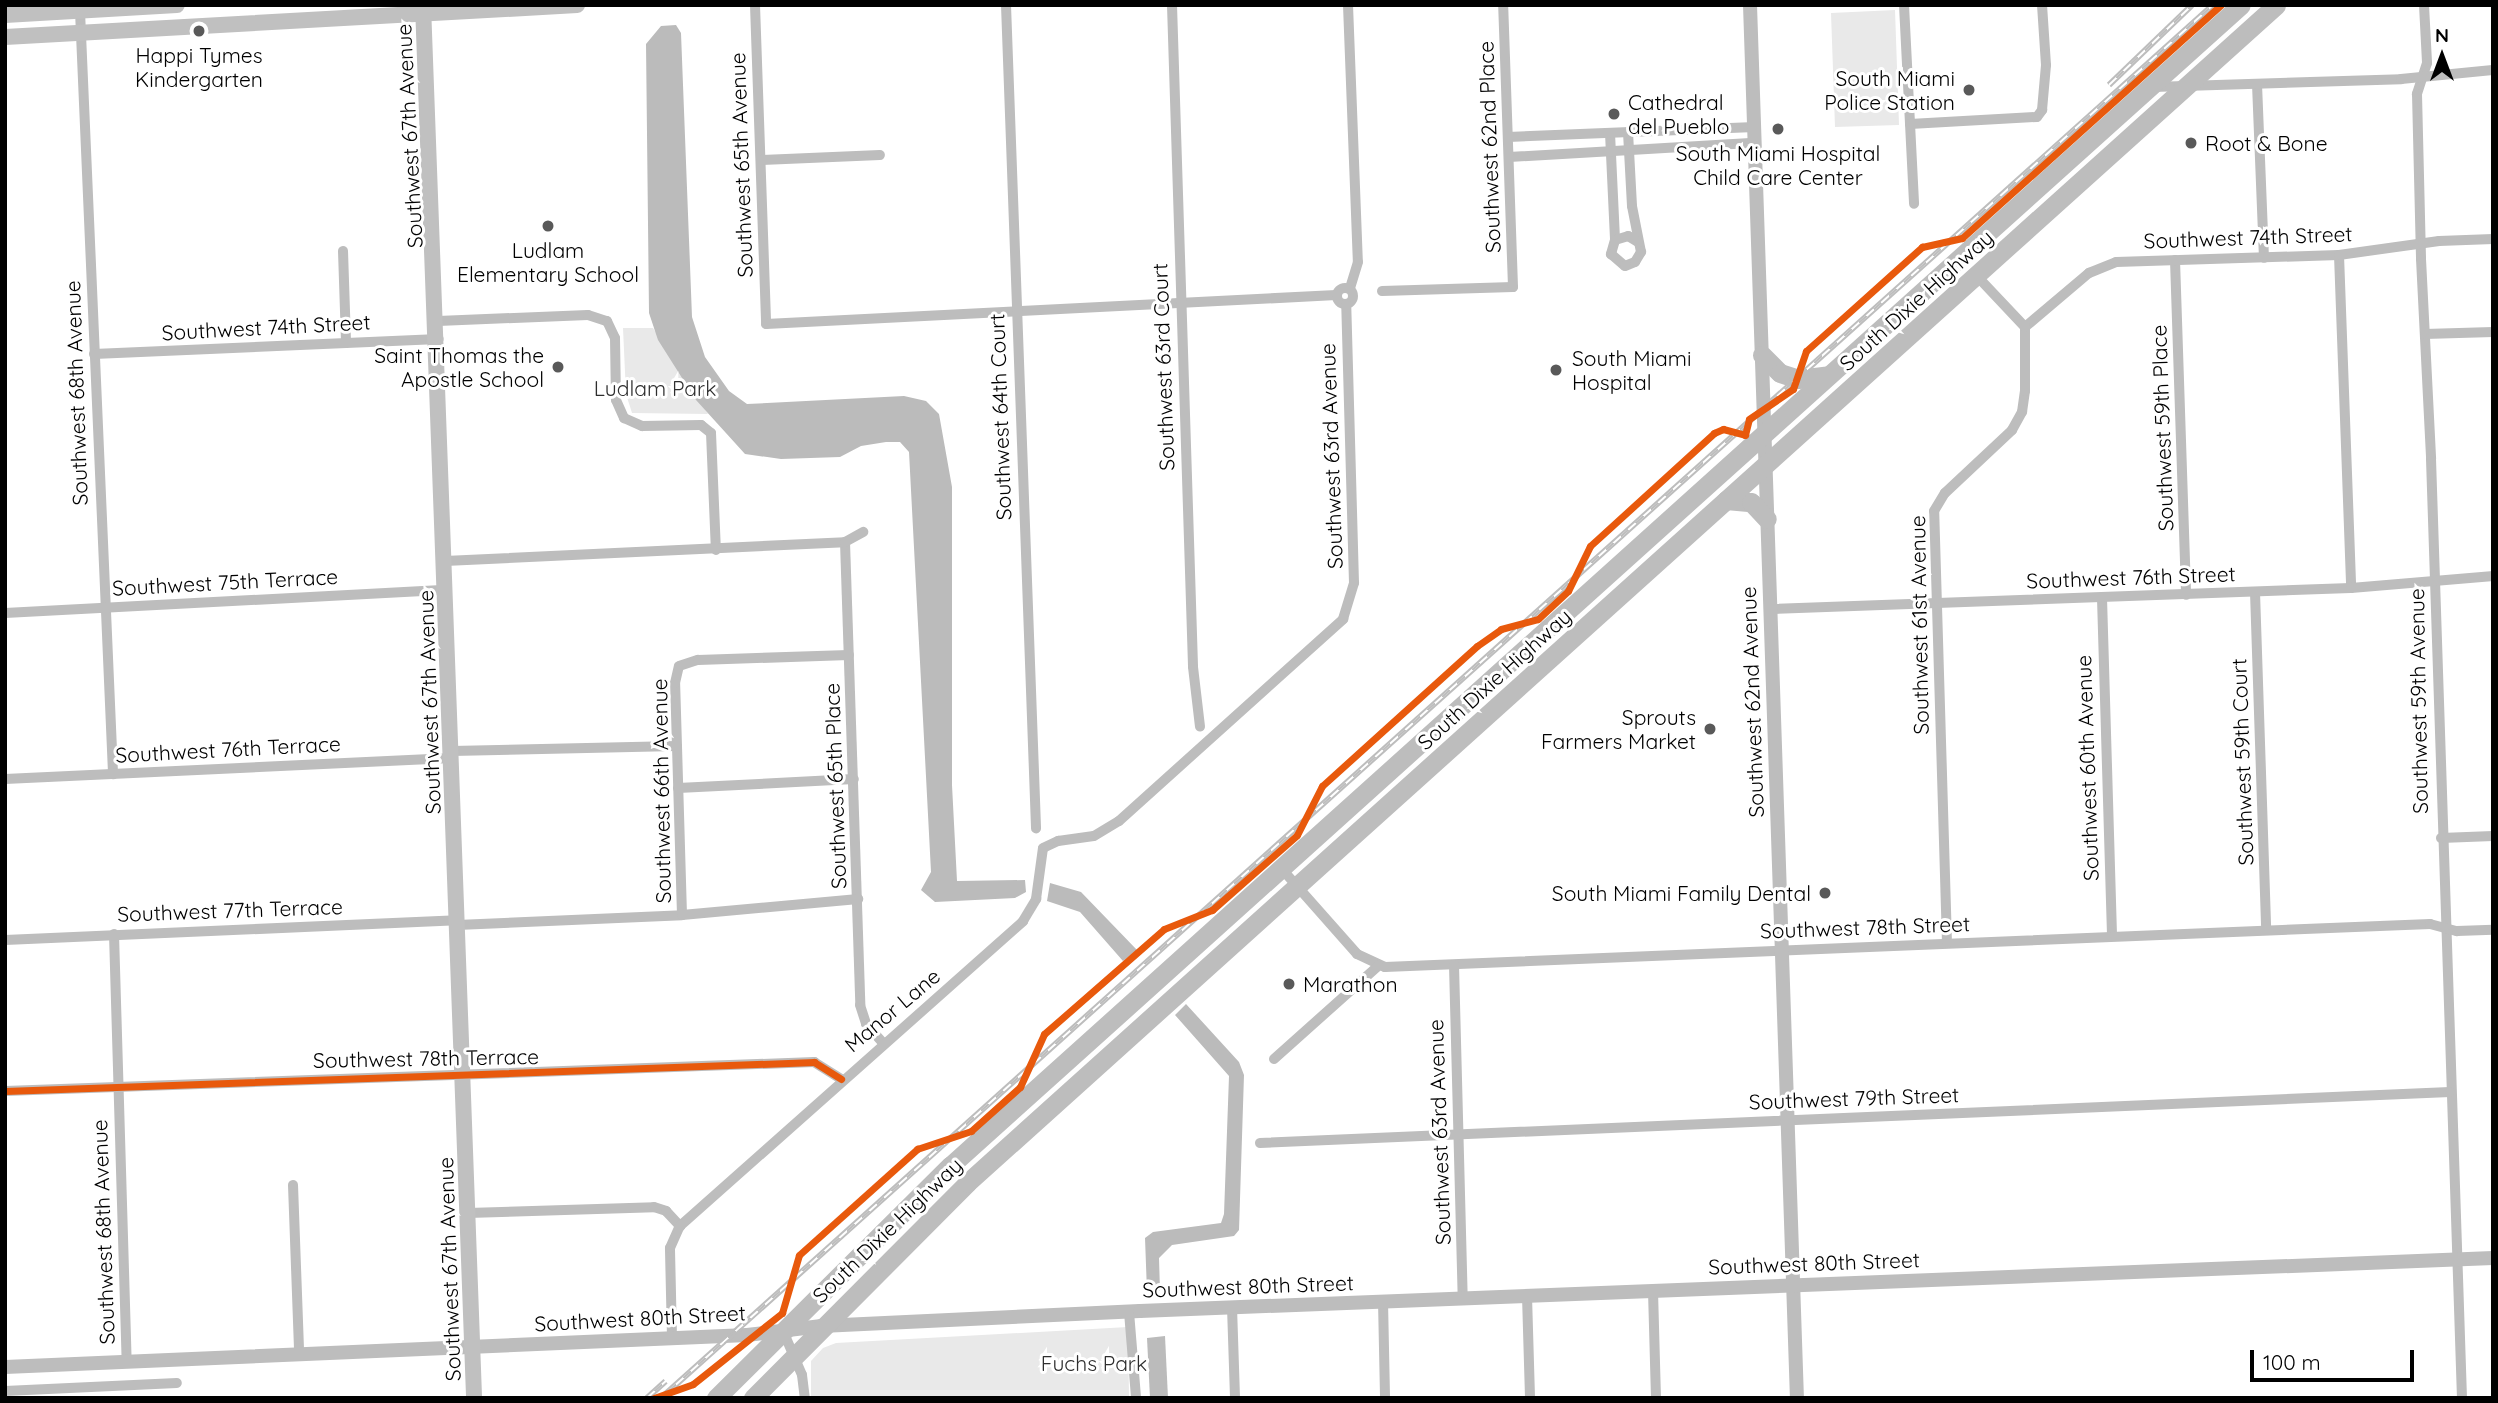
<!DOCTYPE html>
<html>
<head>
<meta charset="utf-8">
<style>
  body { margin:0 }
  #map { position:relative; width:2498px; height:1403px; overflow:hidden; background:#fff; font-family:Quicksand,sans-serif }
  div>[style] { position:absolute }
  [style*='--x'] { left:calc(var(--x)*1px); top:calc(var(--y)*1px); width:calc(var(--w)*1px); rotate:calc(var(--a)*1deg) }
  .green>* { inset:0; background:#e9e9e9 }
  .water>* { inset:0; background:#bbb }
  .minor>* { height:10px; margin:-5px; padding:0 5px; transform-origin:5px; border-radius:5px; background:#bdbdbd }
  .minor>.ring { margin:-5px; padding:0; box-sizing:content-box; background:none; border:10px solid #bdbdbd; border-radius:50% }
  .tertiary>* { height:14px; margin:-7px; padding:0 7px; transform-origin:7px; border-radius:7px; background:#bdbdbd }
  .secondary>* { height:16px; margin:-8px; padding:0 8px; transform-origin:8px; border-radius:8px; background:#c0c0c0 }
  .trunk>* { height:19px; margin:-9.5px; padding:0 9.5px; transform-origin:9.5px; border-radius:9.5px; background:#bdbdbd }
  .rail>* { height:6px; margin-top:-3px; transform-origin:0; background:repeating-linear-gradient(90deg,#fff 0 10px,#bdbdbd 0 20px); box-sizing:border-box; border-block:2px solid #bdbdbd }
  .cycleway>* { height:7px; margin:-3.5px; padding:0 3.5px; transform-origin:3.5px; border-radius:3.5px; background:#e8590c }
  .dots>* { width:19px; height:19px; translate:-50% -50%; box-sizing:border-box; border:4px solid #fff; border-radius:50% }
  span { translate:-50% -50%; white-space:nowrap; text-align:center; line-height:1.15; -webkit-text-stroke:6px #fff; paint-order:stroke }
  .poi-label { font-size:21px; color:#000 }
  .right { translate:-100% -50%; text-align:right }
  .left { translate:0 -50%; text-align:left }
  .street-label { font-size:21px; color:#000 }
  .park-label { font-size:21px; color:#2e2e2e }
  .frame { position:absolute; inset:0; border:7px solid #000; pointer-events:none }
  .north { position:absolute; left:2407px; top:21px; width:70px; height:70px; -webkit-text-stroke:5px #fff; paint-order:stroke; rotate:0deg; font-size:19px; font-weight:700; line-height:28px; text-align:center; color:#000 }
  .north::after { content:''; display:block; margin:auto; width:24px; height:32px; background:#000; clip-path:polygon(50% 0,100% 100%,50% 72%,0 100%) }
  .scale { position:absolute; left:2250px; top:1350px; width:164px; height:32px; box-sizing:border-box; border:4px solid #000; border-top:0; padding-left:9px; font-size:21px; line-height:24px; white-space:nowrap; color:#000; -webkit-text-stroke:5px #fff; paint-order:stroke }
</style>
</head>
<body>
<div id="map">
  <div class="green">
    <div style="clip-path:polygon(1895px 10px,1899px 125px,1835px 127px,1831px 13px)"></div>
    <div style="clip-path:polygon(623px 328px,653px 328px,708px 414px,632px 413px,626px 394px)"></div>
    <div style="clip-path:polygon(1128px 1327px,1129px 1398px,811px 1398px,811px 1361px,823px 1348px,836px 1343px)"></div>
  </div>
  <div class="water">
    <div style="clip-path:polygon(676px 25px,681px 33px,692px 317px,705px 357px,729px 391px,747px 404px,904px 396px,926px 401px,939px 414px,952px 487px,952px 785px,957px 881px,1025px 880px,1026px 892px,1015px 898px,935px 902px,921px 890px,931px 872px,909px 452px,900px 442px,886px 442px,861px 446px,840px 457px,781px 459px,745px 454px,696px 400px,658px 340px,649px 313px,646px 44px,661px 26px)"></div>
    <div style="clip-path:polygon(1050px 883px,1081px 892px,1137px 950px,1123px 961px,1080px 912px,1047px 901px)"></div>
    <div style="clip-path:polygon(1186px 1004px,1239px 1062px,1244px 1075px,1239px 1230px,1234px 1236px,1172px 1245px,1159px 1258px,1160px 1291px,1147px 1292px,1145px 1238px,1153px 1232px,1221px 1223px,1224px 1214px,1229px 1076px,1175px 1015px)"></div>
    <div style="clip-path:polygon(1165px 1336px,1168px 1398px,1150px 1398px,1147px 1338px)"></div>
  </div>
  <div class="minor">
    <div style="--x:755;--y:5;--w:319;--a:88"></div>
    <div style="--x:766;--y:324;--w:571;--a:-2.91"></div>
    <div style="--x:1006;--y:5;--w:824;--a:87.91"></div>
    <div style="--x:1172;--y:5;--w:662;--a:88.18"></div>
    <div style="--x:1193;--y:667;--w:60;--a:83.3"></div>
    <div style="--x:1348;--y:5;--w:257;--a:87.8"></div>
    <div style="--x:1358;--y:262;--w:28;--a:107"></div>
    <div style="--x:1904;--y:5;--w:199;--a:87.1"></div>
    <div style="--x:2424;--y:5;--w:58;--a:87"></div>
    <div style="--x:2427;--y:63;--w:33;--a:108"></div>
    <div style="--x:2417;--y:94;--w:165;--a:88.6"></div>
    <div style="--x:2421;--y:259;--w:200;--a:87.1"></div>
    <div style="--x:2431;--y:459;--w:940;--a:88.11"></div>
    <div style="--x:80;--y:11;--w:764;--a:87.52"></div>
    <div style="--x:2257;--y:84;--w:174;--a:87.7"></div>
    <div style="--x:2153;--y:87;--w:248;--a:-1.8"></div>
    <div style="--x:2401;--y:79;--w:92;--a:-5.6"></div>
    <div style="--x:1910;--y:124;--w:127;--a:-3.2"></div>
    <div style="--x:2037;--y:117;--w:9;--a:-54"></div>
    <div style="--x:2042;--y:110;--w:45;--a:-84.9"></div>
    <div style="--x:2046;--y:65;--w:60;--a:-93.8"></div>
    <div style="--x:1610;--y:133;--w:107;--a:87.3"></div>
    <div style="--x:1615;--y:240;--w:15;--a:106"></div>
    <div style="--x:1611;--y:254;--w:18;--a:41"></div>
    <div style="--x:1625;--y:266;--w:11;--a:-22"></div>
    <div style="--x:1635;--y:262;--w:12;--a:-59"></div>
    <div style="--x:1641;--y:252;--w:47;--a:-101.1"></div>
    <div style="--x:1632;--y:206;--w:74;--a:-93.1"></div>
    <div style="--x:1508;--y:137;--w:247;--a:-2.3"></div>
    <div style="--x:1509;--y:157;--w:246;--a:-3.3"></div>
    <div style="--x:761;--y:160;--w:119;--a:-2.4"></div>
    <div style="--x:1615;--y:240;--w:14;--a:-17"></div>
    <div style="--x:1628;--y:236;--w:12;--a:31"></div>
    <div style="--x:343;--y:251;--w:92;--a:88.1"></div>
    <div style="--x:2339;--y:255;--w:333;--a:87.9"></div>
    <div style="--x:2175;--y:260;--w:335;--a:88.1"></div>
    <div class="ring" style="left:1337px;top:288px;width:6px;height:6px"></div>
    <div style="--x:1382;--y:291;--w:131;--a:-1.7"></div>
    <div style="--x:1513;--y:287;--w:282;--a:-92"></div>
    <div style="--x:438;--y:321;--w:150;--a:-2.3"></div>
    <div style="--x:588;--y:315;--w:20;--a:18"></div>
    <div style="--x:607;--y:321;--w:19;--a:65"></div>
    <div style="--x:615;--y:338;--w:62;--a:89.1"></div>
    <div style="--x:616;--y:400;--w:20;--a:66"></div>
    <div style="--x:624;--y:418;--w:20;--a:24"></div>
    <div style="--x:642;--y:426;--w:59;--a:-1"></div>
    <div style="--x:701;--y:425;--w:13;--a:39"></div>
    <div style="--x:711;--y:433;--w:117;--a:87.6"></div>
    <div style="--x:2025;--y:327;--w:84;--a:-40.2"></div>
    <div style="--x:2089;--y:273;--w:29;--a:-22"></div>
    <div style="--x:2116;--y:262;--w:223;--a:-1.8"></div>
    <div style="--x:2339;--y:255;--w:101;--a:-8"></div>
    <div style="--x:2439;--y:241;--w:54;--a:-2.1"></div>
    <div style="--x:2425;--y:334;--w:68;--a:-1.7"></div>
    <div style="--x:94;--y:354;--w:345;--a:-2.5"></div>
    <div style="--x:845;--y:542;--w:463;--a:88.1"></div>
    <div style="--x:860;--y:1005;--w:20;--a:72"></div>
    <div style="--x:866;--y:1024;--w:24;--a:48"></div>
    <div style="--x:445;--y:561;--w:400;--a:-2.7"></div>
    <div style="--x:845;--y:542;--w:21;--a:-29"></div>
    <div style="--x:2255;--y:592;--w:338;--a:88.1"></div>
    <div style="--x:2102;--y:598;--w:338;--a:88.3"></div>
    <div style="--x:1770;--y:609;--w:581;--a:-2.07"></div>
    <div style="--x:2351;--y:588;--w:143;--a:-4.8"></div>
    <div style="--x:5;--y:613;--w:442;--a:-3"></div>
    <div style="--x:452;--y:751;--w:225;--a:-1.3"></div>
    <div style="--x:5;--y:779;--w:447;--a:-2.7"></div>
    <div style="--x:678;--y:788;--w:176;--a:-2.9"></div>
    <div style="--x:2441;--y:838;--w:52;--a:-2.2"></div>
    <div style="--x:1281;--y:868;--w:115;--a:48.5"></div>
    <div style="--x:1357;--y:954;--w:31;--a:25"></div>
    <div style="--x:1385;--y:967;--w:1046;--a:-2.36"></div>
    <div style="--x:2430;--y:924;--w:28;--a:15"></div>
    <div style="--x:2457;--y:931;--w:36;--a:-2"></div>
    <div style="--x:682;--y:915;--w:232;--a:-91.7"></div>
    <div style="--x:675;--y:683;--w:17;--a:-77"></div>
    <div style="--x:679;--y:666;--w:20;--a:-18"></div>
    <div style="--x:698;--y:660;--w:151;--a:-1.9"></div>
    <div style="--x:457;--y:925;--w:225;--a:-2.5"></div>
    <div style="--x:682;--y:915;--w:177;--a:-5.2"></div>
    <div style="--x:114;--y:934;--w:426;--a:88.3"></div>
    <div style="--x:5;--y:940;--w:452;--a:-2.5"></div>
    <div style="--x:1947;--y:943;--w:432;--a:-91.7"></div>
    <div style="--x:1934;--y:511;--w:21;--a:-59"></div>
    <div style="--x:1945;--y:493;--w:92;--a:-43.2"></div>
    <div style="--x:2012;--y:430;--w:21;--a:-61"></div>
    <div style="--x:2022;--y:412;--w:21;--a:-82"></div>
    <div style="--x:2025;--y:391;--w:64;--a:-90"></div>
    <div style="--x:2025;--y:327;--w:70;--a:-133.3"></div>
    <div style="--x:1454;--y:965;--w:334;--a:88.5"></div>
    <div style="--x:1274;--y:1059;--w:140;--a:-41.8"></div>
    <div style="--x:5;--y:1091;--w:810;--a:-2.05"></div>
    <div style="--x:814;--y:1062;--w:32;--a:32"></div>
    <div style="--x:1260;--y:1143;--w:1191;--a:-2.45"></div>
    <div style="--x:293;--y:1185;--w:167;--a:87.9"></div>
    <div style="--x:468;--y:1213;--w:186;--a:-1.8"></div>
    <div style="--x:654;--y:1207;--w:13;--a:18"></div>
    <div style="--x:666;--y:1211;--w:21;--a:47"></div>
    <div style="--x:1653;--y:1291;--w:107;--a:88.4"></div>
    <div style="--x:1527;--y:1296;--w:102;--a:88.3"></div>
    <div style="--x:1383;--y:1301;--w:97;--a:88.8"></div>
    <div style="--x:1232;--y:1307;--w:91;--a:88.1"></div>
    <div style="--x:1129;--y:1312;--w:86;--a:85.3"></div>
    <div style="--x:783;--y:1331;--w:48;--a:66.6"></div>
    <div style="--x:802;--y:1375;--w:23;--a:83"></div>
    <div style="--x:672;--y:1338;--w:90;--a:-91.3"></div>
    <div style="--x:670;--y:1248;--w:24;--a:-66"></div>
    <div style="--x:680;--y:1226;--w:459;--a:-41.6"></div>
    <div style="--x:1023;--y:921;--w:26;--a:-59"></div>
    <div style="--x:1036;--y:899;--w:51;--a:-82.2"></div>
    <div style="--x:1043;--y:848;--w:17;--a:-25"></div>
    <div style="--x:1058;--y:841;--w:36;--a:-8"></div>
    <div style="--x:1094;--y:836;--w:29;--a:-31"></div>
    <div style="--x:1119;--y:821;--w:302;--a:-42"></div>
    <div style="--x:1343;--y:619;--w:38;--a:-73"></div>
    <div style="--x:1354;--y:583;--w:279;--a:-91.6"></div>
    <div style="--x:5;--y:1391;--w:172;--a:-2.7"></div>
  </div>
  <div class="tertiary">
    <div style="--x:1750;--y:5;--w:1394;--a:88.07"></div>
    <div style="--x:5;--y:1367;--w:743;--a:-2.47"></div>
    <div style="--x:747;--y:1335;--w:75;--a:-6.9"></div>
    <div style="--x:821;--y:1326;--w:319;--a:-2.7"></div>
    <div style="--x:1140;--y:1311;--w:1354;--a:-2.24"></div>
  </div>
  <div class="secondary">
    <div style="--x:423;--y:5;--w:1394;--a:87.9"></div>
    <div style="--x:5;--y:15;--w:172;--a:-3.3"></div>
    <div style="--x:5;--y:37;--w:573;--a:-3.2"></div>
  </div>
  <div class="trunk">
    <div style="--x:1762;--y:355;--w:25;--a:45"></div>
    <div style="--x:1780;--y:373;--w:19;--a:18"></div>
    <div style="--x:1798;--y:379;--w:31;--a:-7"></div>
    <div style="--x:1726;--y:500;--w:25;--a:5"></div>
    <div style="--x:1751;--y:502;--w:23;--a:47"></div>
    <div style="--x:716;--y:1398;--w:330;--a:-44.8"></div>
    <div style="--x:950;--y:1166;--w:1736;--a:-41.97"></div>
    <div style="--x:753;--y:1398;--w:303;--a:-45.1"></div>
    <div style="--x:967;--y:1183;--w:1761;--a:-41.98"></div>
  </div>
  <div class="rail">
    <div style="--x:2109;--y:85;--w:115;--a:-43.9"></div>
    <div style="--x:647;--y:1398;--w:25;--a:-42"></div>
    <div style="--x:661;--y:1398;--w:2085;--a:-41.91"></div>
  </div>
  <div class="cycleway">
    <div style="--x:5;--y:1091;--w:810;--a:-2.05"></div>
    <div style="--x:814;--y:1062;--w:32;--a:32"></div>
    <div style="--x:654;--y:1398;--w:41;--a:-19.7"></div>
    <div style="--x:693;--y:1384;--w:114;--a:-38.6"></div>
    <div style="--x:782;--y:1313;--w:60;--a:-73.7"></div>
    <div style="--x:799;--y:1255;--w:159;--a:-41.9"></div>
    <div style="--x:917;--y:1149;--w:57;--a:-18.4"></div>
    <div style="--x:971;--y:1131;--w:66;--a:-41.9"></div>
    <div style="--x:1020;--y:1087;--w:58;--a:-65.6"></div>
    <div style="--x:1044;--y:1034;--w:159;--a:-41.2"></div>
    <div style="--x:1164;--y:929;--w:52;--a:-21.6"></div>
    <div style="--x:1212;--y:910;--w:113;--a:-41.4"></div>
    <div style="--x:1297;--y:835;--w:55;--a:-63"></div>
    <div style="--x:1322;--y:786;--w:209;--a:-42.1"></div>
    <div style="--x:1477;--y:646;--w:29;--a:-35"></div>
    <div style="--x:1501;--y:629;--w:38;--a:-15"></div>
    <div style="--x:1538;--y:619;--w:41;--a:-43"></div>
    <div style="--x:1568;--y:591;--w:50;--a:-63.9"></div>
    <div style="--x:1590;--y:546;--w:168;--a:-42.3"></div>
    <div style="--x:1714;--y:433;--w:10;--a:-24"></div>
    <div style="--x:1723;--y:429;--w:23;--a:15"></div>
    <div style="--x:1745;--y:435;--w:16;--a:-76"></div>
    <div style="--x:1749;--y:419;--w:53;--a:-34.3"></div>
    <div style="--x:1793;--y:389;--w:40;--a:-71.1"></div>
    <div style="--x:1806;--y:351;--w:156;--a:-41.9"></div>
    <div style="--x:1922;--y:247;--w:41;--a:-12.7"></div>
    <div style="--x:1962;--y:238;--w:348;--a:-42"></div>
  </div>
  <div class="dots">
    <div style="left:199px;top:31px;background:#595959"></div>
    <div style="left:1969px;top:90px;background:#595959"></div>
    <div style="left:1614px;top:114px;background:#595959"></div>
    <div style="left:1778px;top:129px;background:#595959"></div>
    <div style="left:2191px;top:143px;background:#595959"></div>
    <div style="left:548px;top:226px;background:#595959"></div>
    <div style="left:558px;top:367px;background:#595959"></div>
    <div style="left:1556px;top:370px;background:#595959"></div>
    <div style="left:1710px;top:729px;background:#595959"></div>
    <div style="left:1825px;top:893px;background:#595959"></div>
    <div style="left:1289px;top:984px;background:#595959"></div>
  </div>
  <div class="poi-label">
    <span style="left:199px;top:67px">Happi Tymes<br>Kindergarten</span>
    <span class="right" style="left:1955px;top:90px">South Miami<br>Police Station</span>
    <span class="left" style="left:1628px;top:114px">Cathedral<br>del Pueblo</span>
    <span class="left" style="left:2205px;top:143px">Root &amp; Bone</span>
    <span style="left:1778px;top:165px">South Miami Hospital<br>Child Care Center</span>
    <span style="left:548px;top:262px">Ludlam<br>Elementary School</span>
    <span class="right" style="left:544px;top:367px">Saint Thomas the<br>Apostle School</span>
    <span class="left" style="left:1572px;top:370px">South Miami<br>Hospital</span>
    <span class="right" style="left:1696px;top:729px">Sprouts<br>Farmers Market</span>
    <span class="right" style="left:1811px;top:893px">South Miami Family Dental</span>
    <span class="left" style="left:1303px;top:984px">Marathon</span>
  </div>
  <div class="street-label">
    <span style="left:409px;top:136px;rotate:-93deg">Southwest 67th Avenue</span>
    <span style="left:1489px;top:147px;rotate:-92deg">Southwest 62nd Place</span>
    <span style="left:741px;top:165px;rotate:-92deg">Southwest 65th Avenue</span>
    <span style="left:2248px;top:237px;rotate:-2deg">Southwest 74th Street</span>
    <span style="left:1916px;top:300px;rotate:-42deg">South Dixie Highway</span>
    <span style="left:266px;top:327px;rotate:-3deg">Southwest 74th Street</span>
    <span style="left:1163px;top:367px;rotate:-92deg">Southwest 63rd Court</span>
    <span style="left:76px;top:393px;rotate:-92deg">Southwest 68th Avenue</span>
    <span style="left:1000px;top:417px;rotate:-92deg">Southwest 64th Court</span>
    <span style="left:2162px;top:428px;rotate:-92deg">Southwest 59th Place</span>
    <span style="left:1331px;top:456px;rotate:-92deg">Southwest 63rd Avenue</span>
    <span style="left:2131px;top:577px;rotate:-2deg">Southwest 76th Street</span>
    <span style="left:225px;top:582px;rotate:-3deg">Southwest 75th Terrace</span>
    <span style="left:1919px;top:625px;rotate:-91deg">Southwest 61st Avenue</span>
    <span style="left:1494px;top:679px;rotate:-42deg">South Dixie Highway</span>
    <span style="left:2418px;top:701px;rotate:-91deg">Southwest 59th Avenue</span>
    <span style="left:429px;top:702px;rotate:-92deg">Southwest 67th Avenue</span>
    <span style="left:1752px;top:702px;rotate:-92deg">Southwest 62nd Avenue</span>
    <span style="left:228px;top:749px;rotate:-3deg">Southwest 76th Terrace</span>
    <span style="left:2242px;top:762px;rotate:-92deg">Southwest 59th Court</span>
    <span style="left:2087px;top:768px;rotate:-92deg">Southwest 60th Avenue</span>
    <span style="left:835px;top:786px;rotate:-92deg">Southwest 65th Place</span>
    <span style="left:661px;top:791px;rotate:-91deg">Southwest 66th Avenue</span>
    <span style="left:230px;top:910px;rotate:-2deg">Southwest 77th Terrace</span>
    <span style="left:1865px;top:927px;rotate:-2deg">Southwest 78th Street</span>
    <span style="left:892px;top:1010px;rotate:-40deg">Manor Lane</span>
    <span style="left:426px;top:1058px;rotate:-1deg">Southwest 78th Terrace</span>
    <span style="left:1854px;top:1098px;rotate:-2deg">Southwest 79th Street</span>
    <span style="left:1439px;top:1132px;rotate:-92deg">Southwest 63rd Avenue</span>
    <span style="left:887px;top:1230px;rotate:-44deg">South Dixie Highway</span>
    <span style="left:103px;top:1232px;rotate:-92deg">Southwest 68th Avenue</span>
    <span style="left:1814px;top:1263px;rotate:-2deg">Southwest 80th Street</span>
    <span style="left:449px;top:1269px;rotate:-92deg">Southwest 67th Avenue</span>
    <span style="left:1248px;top:1286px;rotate:-2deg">Southwest 80th Street</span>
    <span style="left:640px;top:1318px;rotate:-3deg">Southwest 80th Street</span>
  </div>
  <div class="park-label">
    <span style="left:655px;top:388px">Ludlam Park</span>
    <span style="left:1094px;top:1363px">Fuchs Park</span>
  </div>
  <div class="frame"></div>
  <div class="north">N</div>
  <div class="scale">100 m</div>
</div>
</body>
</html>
